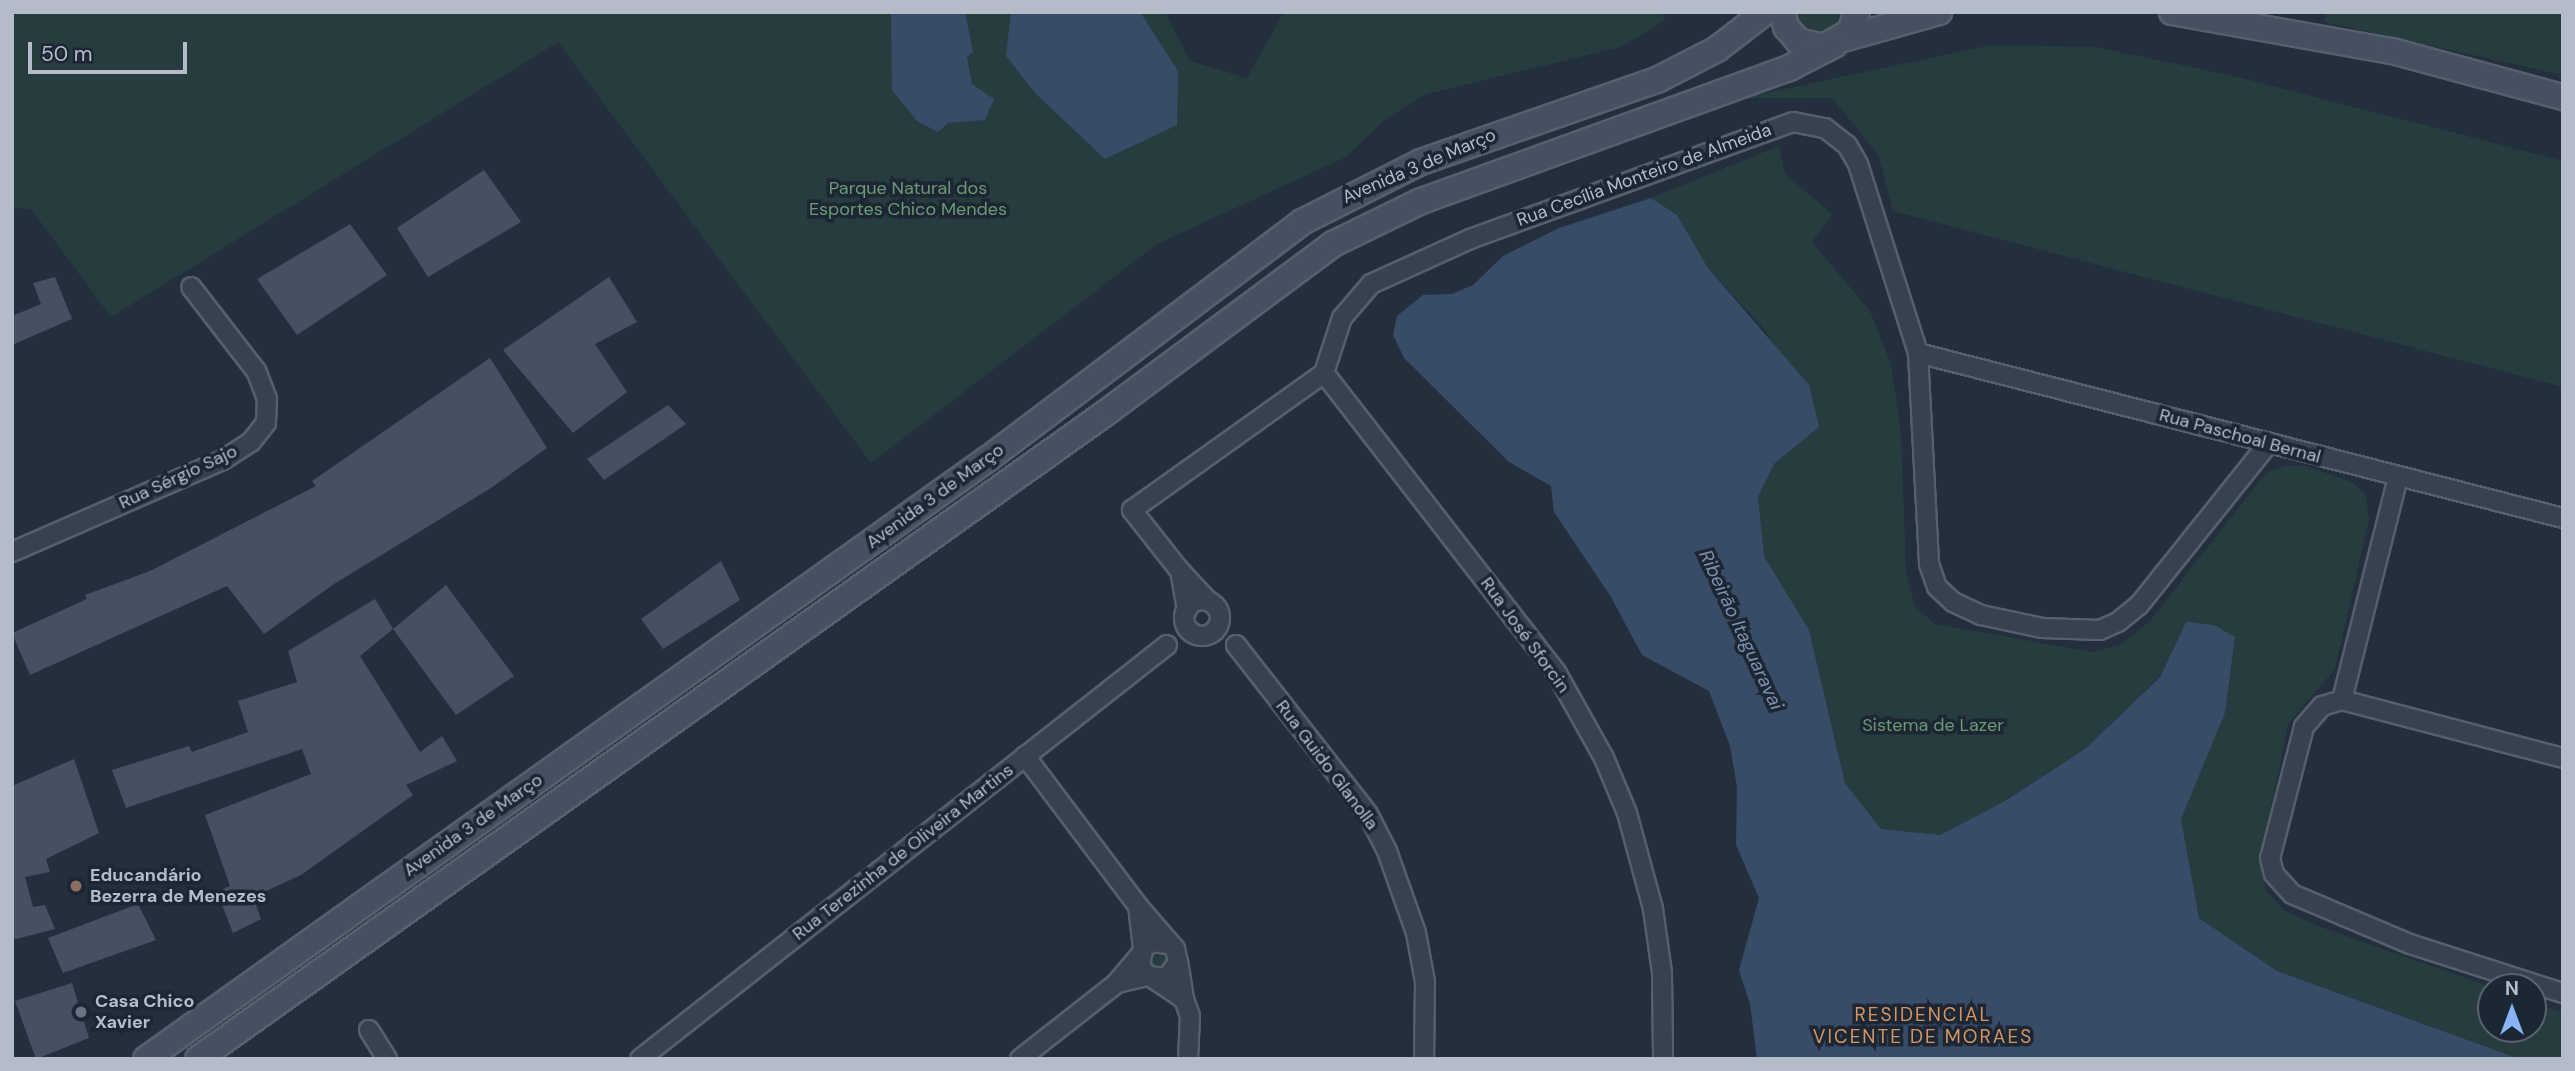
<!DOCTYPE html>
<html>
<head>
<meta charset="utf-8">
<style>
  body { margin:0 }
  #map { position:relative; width:2575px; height:1071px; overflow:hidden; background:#242f3e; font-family:"DM Sans",sans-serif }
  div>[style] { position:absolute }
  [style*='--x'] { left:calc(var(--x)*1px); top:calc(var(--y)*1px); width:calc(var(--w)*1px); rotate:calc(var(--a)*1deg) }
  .green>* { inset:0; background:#263c3f }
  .water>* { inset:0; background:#394c67 }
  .building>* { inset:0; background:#455162 }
  .roads { filter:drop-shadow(2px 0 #565f6c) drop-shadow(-2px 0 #565f6c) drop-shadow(0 2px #565f6c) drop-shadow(0 -2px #565f6c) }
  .street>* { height:18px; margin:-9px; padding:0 9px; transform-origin:9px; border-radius:9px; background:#38414e }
  .street>.ring { margin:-9px; padding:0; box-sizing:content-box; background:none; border:18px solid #38414e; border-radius:50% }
  .secondary>* { height:24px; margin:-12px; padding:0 12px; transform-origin:12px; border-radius:12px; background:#465061 }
  .dots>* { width:19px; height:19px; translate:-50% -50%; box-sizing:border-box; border:4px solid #1d2633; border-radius:50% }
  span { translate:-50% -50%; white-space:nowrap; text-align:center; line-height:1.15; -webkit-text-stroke:7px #1d2633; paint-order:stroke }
  .street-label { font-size:18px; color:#b4bcc9 }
  .park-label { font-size:18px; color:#6b9a76 }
  .poi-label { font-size:18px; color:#b4bcc9; font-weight:700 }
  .left { translate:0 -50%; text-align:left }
  .water-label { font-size:19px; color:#7c92b1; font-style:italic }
  .neighbourhood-label { font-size:19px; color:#d59563; letter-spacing:2px }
  .frame { position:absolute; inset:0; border:14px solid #b4bcc9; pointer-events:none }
  .north { position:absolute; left:2477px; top:973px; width:70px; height:70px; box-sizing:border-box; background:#1d2633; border:2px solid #59626f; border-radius:50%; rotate:0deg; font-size:19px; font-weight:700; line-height:28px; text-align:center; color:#b4bcc9 }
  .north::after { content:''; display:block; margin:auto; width:24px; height:32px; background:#8ab4f8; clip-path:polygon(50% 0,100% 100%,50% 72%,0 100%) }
  .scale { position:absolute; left:28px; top:42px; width:159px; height:32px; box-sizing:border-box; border:4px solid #b4bcc9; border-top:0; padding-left:9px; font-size:21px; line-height:24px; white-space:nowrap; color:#b4bcc9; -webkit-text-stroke:5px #1d2633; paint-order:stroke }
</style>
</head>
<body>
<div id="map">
  <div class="green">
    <div style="clip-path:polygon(12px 12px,1165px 12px,1190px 61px,1247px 78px,1284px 12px,1660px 12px,1666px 19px,1621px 47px,1426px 94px,1384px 120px,1346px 157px,1157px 244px,871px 463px,558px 42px,111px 317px,31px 209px,12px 208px)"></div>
    <div style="clip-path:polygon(1793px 12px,1842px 12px,1843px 15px,1835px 29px,1812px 35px,1798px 27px)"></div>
    <div style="clip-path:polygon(2326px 12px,2563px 12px,2563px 75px,2324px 22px)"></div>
    <div style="clip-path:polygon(1991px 45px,2096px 47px,2238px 77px,2563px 161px,2563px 387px,1893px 211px,1878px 154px,1832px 98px,1743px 98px)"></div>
    <div style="clip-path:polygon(1779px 146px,1785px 174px,1832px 214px,1812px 242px,1870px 311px,1891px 364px,1901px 432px,1906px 572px,1915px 607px,1935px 624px,2093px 652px,2120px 645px,2149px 622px,2266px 473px,2285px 466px,2306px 466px,2352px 482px,2366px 495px,2369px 520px,2335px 669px,2288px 724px,2260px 863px,2266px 891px,2284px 910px,2318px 926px,2491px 987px,2491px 1029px,2533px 1029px,2533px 1002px,2563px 1013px,2563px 1059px,2520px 1059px,2277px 971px,2199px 918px,2181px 819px,2225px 713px,2235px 637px,2186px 622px,2160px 676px,2085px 749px,2005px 801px,1940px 835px,1881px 829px,1845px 783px,1809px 630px,1764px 556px,1758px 497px,1774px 464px,1819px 427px,1765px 330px,1708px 268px,1677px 215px,1651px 198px)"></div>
    <div style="clip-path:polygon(1169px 949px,1171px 970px,1148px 972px,1148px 950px)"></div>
  </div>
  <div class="water">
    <div style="clip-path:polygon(891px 12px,965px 12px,973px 52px,967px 57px,972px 84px,994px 99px,985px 120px,948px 123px,938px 132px,917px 121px,892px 90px)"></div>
    <div style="clip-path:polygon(1011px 12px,1140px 12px,1178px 71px,1177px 125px,1105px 159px,1036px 94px,1006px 56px)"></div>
    <div style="clip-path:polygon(1651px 198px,1677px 215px,1708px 268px,1809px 385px,1819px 427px,1774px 464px,1758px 497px,1764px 556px,1809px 630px,1845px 783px,1881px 829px,1940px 835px,2005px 801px,2085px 749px,2160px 677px,2186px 622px,2214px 625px,2235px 637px,2225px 713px,2181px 819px,2199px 918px,2277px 971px,2520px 1059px,1757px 1059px,1750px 1004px,1739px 970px,1759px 898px,1736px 845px,1737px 787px,1730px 746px,1709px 691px,1642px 655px,1611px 597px,1554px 512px,1551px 486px,1509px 462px,1404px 358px,1393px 335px,1397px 316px,1423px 295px,1452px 294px,1473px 285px,1503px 256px,1559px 228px)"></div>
  </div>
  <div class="building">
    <div style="clip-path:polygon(484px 170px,521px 222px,428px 277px,397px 228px)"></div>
    <div style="clip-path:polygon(350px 224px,387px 275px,297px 335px,257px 279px)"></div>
    <div style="clip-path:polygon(55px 277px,72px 319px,12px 345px,12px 316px,41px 304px,33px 283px)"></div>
    <div style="clip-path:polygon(609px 277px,637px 322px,595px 344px,627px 392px,573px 433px,503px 350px)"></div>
    <div style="clip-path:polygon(490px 358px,547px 448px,491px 488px,334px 584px,264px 634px,227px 586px,30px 675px,12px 633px,87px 599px,85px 595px,150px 571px,316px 486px,312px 481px)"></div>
    <div style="clip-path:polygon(668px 405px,686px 424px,604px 480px,587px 459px)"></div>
    <div style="clip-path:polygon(721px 561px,740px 600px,663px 649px,641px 619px)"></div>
    <div style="clip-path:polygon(446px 585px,514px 676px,456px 715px,393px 629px)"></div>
    <div style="clip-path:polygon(375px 599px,393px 629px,360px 656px,420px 752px,442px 736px,457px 761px,406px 785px,413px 795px,301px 875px,253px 897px,261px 919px,233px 933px,217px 892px,230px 886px,205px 815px,311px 774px,302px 749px,126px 808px,112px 770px,189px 746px,192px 752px,248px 732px,238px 701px,297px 682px,288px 651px)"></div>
    <div style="clip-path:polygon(74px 759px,99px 833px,46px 859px,50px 872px,25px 877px,33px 907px,45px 905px,55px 929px,12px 940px,12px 786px)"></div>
    <div style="clip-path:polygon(138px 904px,156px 940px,63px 973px,48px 938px)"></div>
    <div style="clip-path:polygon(72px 983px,89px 1038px,36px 1059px,15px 1001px)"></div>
  </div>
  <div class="roads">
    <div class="street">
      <div style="--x:1918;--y:353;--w:666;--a:14.35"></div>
      <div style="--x:1324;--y:373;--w:378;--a:52.2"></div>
      <div style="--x:1556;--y:672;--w:98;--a:60.8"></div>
      <div style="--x:1604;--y:758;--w:60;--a:67.3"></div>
      <div style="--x:1627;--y:813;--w:99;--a:74.8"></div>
      <div style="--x:1653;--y:909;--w:65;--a:82"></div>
      <div style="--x:1662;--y:973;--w:86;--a:89.3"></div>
      <div style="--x:12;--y:552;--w:230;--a:-23.6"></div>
      <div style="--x:223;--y:460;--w:33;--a:-33"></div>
      <div style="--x:251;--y:442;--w:24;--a:-52"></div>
      <div style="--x:266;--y:423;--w:24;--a:-88"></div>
      <div style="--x:267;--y:399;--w:30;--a:-111"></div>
      <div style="--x:256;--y:371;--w:106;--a:-127.7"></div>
      <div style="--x:1180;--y:571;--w:78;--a:-128.2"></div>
      <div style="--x:1132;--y:510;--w:236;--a:-35.5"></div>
      <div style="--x:1324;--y:373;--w:58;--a:-71.9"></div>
      <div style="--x:1342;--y:318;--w:45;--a:-49.5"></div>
      <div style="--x:1371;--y:284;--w:109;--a:-24.4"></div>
      <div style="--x:1470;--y:239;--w:344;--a:-19.9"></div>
      <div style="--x:1793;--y:122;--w:33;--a:11"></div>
      <div style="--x:1825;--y:128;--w:28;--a:38"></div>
      <div style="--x:1847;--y:145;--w:22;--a:60"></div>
      <div style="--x:1858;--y:164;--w:198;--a:72.4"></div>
      <div style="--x:1918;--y:353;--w:211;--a:87"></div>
      <div style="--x:1929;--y:564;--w:24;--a:71"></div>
      <div style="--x:1937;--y:587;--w:22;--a:43"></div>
      <div style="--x:1953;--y:602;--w:31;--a:25"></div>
      <div style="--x:1981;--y:615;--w:62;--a:12"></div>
      <div style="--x:2042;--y:628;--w:58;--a:2"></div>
      <div style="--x:2100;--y:630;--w:20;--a:-24"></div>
      <div style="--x:2118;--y:622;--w:27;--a:-39"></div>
      <div style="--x:2139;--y:605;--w:208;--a:-51.3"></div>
      <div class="ring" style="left:1184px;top:600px;width:18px;height:18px"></div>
      <div style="--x:1187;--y:610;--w:40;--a:-100"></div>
      <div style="--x:1180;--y:571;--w:42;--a:46.9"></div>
      <div style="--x:1236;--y:645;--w:214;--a:52"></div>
      <div style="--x:1368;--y:814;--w:42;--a:62.8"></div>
      <div style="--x:1387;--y:851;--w:87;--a:70.5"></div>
      <div style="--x:1416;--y:933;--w:50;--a:79.6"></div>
      <div style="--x:1425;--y:982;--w:77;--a:90.7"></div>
      <div style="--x:2342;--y:700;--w:21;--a:163"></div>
      <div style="--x:2322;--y:706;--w:28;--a:131"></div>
      <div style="--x:2304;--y:727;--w:135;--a:104.5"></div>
      <div style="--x:2270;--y:858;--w:16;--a:76"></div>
      <div style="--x:2274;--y:874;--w:27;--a:48"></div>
      <div style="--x:2292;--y:894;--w:128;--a:23"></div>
      <div style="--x:2410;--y:944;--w:161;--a:17.8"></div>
      <div style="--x:2342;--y:700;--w:230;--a:-75.9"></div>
      <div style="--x:2342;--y:700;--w:228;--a:14.7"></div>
      <div style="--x:1025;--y:756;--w:188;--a:53"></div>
      <div style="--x:1143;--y:949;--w:43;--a:-96.6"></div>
      <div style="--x:1138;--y:906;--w:57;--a:49.3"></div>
      <div style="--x:1175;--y:949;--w:13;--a:77"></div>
      <div style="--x:1178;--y:962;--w:19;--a:125"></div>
      <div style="--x:1167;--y:978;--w:19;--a:-174"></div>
      <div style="--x:1148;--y:976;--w:13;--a:-129"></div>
      <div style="--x:1140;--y:966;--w:17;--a:-80"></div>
      <div style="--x:1143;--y:949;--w:11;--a:-38"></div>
      <div style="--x:1152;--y:942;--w:17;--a:7"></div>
      <div style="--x:1141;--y:954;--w:38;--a:130"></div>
      <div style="--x:1117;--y:983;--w:32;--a:-13"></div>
      <div style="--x:1154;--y:979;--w:36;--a:34"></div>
      <div style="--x:1184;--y:999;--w:37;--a:-99"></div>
      <div style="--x:1184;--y:999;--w:18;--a:71"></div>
      <div style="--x:1190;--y:1016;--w:43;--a:92.7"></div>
      <div style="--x:369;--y:1030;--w:34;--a:58"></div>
      <div style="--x:640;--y:1059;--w:670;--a:-38.15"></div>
      <div style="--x:1020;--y:1059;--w:123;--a:-38.1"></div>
    </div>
    <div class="secondary">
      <div style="--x:1782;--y:12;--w:16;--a:75"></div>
      <div style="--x:1786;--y:27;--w:18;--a:49"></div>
      <div style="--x:1798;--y:41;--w:27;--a:13"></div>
      <div style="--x:1824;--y:47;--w:30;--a:-30"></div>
      <div style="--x:1850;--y:32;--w:21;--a:-71"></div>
      <div style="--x:2172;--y:12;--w:223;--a:10.1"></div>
      <div style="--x:2392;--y:51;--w:177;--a:15.1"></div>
      <div style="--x:1843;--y:39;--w:100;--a:-15.7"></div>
      <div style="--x:146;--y:1059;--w:1035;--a:-35.49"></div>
      <div style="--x:989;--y:458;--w:392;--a:-37"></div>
      <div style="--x:1302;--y:222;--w:133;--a:-26.8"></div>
      <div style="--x:1421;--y:162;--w:250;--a:-19.2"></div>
      <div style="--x:1657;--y:80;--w:68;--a:-27.3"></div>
      <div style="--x:1717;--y:49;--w:61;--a:-37.6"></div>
      <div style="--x:198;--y:1059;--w:1116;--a:-35.44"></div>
      <div style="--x:1107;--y:412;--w:282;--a:-36.6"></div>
      <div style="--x:1333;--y:244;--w:96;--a:-26"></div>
      <div style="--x:1419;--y:202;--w:394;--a:-19.9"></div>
      <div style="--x:1789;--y:68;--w:51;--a:-27.1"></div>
    </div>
  </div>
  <div class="dots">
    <div style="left:76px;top:886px;background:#8d6e63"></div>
    <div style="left:81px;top:1012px;background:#6b7280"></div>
  </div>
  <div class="street-label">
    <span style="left:1419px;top:166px;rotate:-23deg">Avenida 3 de Março</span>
    <span style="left:1644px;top:175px;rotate:-20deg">Rua Cecília Monteiro de Almeida</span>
    <span style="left:2240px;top:436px;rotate:15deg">Rua Paschoal Bernal</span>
    <span style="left:178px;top:477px;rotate:-25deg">Rua Sérgio Sajo</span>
    <span style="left:935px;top:496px;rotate:-36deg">Avenida 3 de Março</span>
    <span style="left:1525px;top:635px;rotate:54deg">Rua José Sforcin</span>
    <span style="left:1327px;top:765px;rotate:53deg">Rua Guido Glanolla</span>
    <span style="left:473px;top:825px;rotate:-35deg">Avenida 3 de Março</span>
    <span style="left:903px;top:852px;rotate:-38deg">Rua Terezinha de Oliveira Martins</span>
  </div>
  <div class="park-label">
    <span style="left:908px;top:199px">Parque Natural dos<br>Esportes Chico Mendes</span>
    <span style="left:1933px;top:725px">Sistema de Lazer</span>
  </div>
  <div class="poi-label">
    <span class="left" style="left:90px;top:886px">Educandário<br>Bezerra de Menezes</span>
    <span class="left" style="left:95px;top:1012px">Casa Chico<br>Xavier</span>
  </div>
  <div class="water-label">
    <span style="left:1741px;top:630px;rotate:65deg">Ribeirão Itaguaravai</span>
  </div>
  <div class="neighbourhood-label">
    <span style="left:1923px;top:1026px">RESIDENCIAL<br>VICENTE DE MORAES</span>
  </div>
  <div class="frame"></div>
  <div class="north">N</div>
  <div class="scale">50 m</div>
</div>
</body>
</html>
